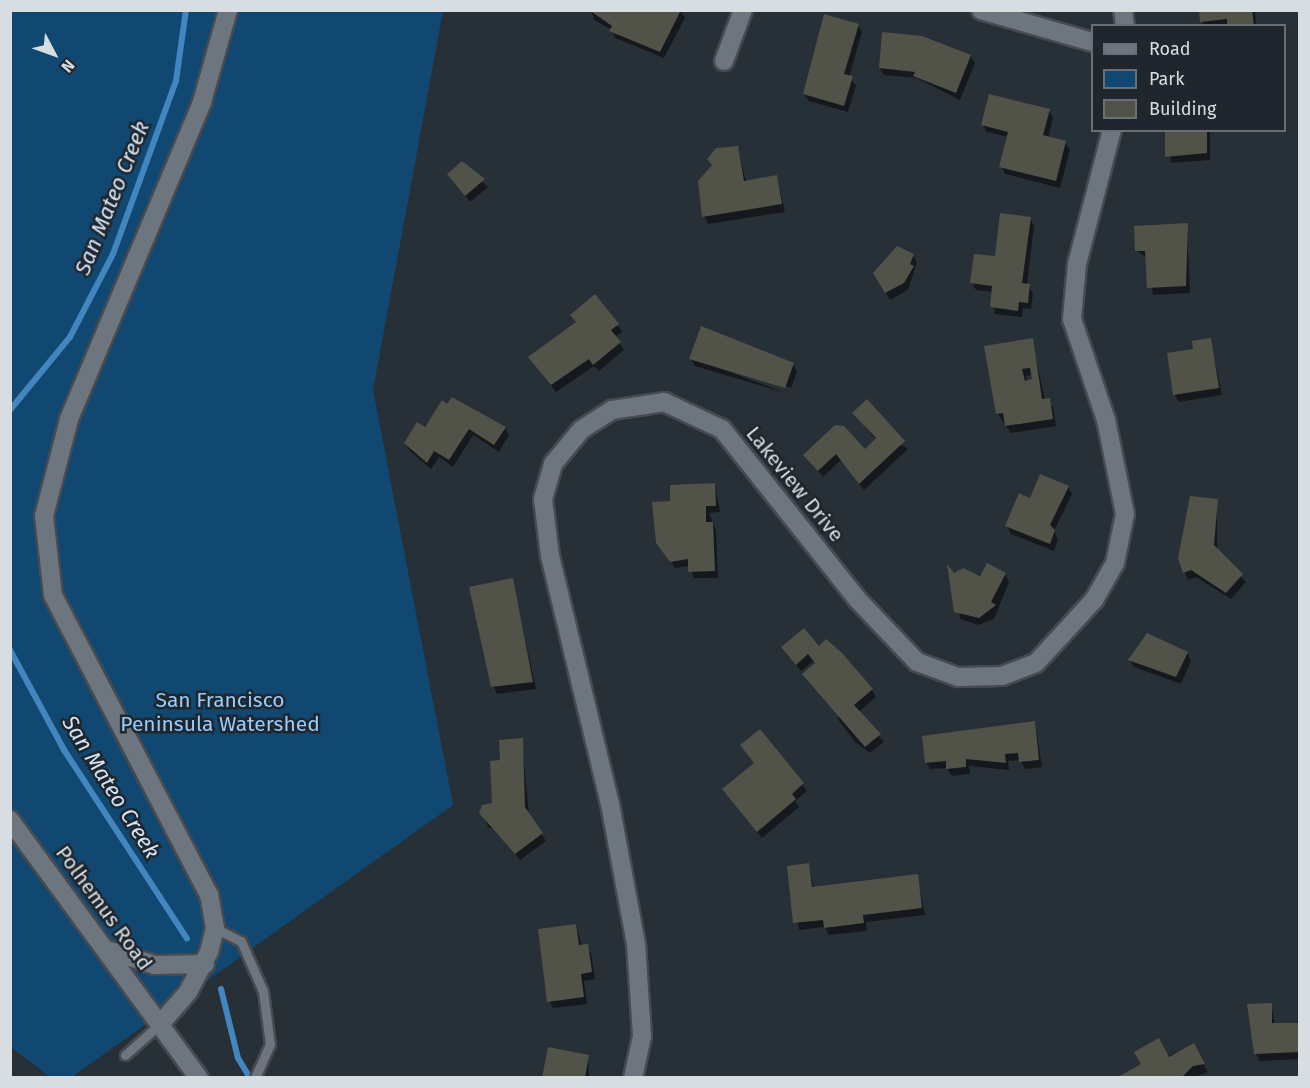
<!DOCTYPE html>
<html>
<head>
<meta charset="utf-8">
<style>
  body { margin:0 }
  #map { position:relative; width:1310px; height:1088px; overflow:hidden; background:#283037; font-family:"Fira Sans",sans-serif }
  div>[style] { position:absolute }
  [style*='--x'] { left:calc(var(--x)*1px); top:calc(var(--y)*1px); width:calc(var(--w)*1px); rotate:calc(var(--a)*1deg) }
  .green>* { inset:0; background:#114872 }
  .shadow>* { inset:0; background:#0007 }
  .stream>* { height:6px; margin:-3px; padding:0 3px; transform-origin:3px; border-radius:3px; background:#4286c0 }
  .building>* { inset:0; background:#515248 }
  .roads { filter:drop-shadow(2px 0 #454b51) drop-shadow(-2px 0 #454b51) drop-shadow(0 2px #454b51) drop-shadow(0 -2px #454b51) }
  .lane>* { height:9px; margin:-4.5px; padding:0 4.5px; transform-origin:4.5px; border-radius:4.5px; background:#6d767f }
  .street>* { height:18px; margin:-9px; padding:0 9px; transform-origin:9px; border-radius:9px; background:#6d767f }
  .secondary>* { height:18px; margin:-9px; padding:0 9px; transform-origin:9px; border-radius:9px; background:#6d767f }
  span { translate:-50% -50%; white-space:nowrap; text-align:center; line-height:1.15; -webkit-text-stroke:5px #1f262d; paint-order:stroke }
  .street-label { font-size:21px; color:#d8dde1 }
  .park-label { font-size:21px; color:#98ccfa }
  .water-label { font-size:22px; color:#d3e4f4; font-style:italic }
  .frame { position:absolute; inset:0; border:12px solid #d8dde1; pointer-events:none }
  .legend { position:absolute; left:1091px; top:24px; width:195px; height:108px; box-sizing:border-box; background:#1f262d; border:2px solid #696f75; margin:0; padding:8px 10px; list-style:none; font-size:18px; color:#d8dde1 }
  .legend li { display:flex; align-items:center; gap:12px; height:30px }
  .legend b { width:30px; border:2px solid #696f75 }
  .north { position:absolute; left:24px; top:24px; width:60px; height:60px; -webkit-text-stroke:4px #1f262d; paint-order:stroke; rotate:131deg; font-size:16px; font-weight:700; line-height:24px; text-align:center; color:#d8dde1 }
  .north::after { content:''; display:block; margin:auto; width:21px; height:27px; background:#d8dde1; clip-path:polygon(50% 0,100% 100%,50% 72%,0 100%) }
</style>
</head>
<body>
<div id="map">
  <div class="green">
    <div style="clip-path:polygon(10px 11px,443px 11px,373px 390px,453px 805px,72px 1077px,50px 1077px,11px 1047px)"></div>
  </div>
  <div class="shadow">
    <div style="clip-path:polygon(591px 10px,680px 10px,685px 18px,664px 58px,615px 38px,612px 30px,594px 20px)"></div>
    <div style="clip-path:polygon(1202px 10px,1255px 10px,1256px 26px,1203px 26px)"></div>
    <div style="clip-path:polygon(858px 25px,862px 32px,849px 77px,856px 85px,848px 112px,809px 101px,804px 94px)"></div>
    <div style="clip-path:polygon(970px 56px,975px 63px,960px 100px,916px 78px,884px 75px,880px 68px)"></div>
    <div style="clip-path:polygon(1049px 110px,1053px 118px,1048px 138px,1065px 143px,1070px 150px,1060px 188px,1005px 174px,1001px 166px,1008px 137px,987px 132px,983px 125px)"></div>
    <div style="clip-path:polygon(1166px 130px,1210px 130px,1210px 160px,1171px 163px)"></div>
    <div style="clip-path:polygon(738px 148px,746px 182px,777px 177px,785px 212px,708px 224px,704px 216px)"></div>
    <div style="clip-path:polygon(462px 163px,488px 187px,470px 202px,449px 174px)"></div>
    <div style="clip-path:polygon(1030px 218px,1034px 226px,1027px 285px,1033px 293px,1031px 309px,1023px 308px,1022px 317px,995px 314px,993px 292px,976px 290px,972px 283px)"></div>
    <div style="clip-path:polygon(1187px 225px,1190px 293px,1153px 295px,1147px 258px,1137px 251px)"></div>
    <div style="clip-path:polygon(913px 255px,917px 262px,908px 290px,890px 300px,875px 273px)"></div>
    <div style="clip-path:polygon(618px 325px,622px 332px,615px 337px,624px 350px,599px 371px,594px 366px,556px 392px,530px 358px)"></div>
    <div style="clip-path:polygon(1210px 339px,1222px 395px,1179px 402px,1175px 395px,1195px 350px)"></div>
    <div style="clip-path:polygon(evenodd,1032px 340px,1045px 400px,1053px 407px,1056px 426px,1011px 433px,998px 414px,1032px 340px,1032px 375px,1033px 380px,1027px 382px,1026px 376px,1032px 375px)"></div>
    <div style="clip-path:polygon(691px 359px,793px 364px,797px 372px,791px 388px,695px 359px,789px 394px,695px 366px)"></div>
    <div style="clip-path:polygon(447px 406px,505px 428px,509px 435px,499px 452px,473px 435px,453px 467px,439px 457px,431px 469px,410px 451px,405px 443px)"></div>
    <div style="clip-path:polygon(854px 413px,908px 449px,864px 490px,841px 460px,823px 477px,805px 455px,865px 451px,876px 440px)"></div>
    <div style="clip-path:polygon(715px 485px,720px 512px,709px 513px,716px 530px,718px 578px,694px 578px,689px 566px,675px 568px,662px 550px)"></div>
    <div style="clip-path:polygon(1068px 487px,1072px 494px,1054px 531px,1058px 539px,1054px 551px,1011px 534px,1007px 526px,1030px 500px)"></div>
    <div style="clip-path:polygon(1217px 500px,1217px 551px,1246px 582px,1231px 599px,1196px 577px,1188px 580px,1179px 558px)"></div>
    <div style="clip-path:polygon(1005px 574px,1009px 582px,994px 619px,978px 625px,960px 619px,954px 575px)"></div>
    <div style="clip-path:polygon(512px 579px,536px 689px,497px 694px,493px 686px)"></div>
    <div style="clip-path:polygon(783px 648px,818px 648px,872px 690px,876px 697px,858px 712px,884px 742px,870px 753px,855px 742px,837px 718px,841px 715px,804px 675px,816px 665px,813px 661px,801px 671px)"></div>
    <div style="clip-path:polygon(1187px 653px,1191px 661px,1181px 684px,1134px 667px,1130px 660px)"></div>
    <div style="clip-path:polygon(1035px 722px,1042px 767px,1025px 769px,1020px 760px,1008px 761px,1009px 770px,969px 766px,970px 774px,952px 776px,947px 768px,930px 769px,926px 762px)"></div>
    <div style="clip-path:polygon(760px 731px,807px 791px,795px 801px,799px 807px,762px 838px,724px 789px,755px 764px)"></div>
    <div style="clip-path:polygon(522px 740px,529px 815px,546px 841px,520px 860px,499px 831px,488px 827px,482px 809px,494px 804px,502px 761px)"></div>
    <div style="clip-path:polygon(808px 865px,814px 888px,917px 876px,925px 915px,866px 922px,867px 931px,829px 935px,825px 927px,799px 930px,788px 867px)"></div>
    <div style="clip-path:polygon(576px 925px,582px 946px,591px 953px,595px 979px,584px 981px,587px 1004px,553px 1008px,549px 1001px)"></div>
    <div style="clip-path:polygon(1271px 1004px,1275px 1025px,1299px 1024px,1300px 1016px,1300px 1059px,1260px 1061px,1256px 1054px)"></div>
    <div style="clip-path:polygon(1193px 1045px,1208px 1072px,1192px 1078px,1119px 1078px)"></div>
    <div style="clip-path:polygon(588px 1056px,589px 1078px,544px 1078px)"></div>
  </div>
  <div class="stream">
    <div style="--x:10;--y:410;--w:94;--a:-50.6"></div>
    <div style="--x:70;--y:337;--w:93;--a:-62.6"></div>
    <div style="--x:113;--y:254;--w:184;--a:-70"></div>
    <div style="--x:176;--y:81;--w:72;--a:-82"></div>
    <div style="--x:10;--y:650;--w:114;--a:61.6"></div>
    <div style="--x:64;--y:750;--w:225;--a:56.9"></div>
    <div style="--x:221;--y:989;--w:71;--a:76.2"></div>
    <div style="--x:238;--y:1058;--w:23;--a:59"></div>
  </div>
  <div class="building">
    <div style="clip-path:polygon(589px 10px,681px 10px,660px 52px,609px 31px,612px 26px)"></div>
    <div style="clip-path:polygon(1199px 10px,1252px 10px,1254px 26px,1227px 26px,1227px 19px,1200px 22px)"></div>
    <div style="clip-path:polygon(824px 14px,859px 24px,844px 74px,853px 76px,844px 106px,803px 94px)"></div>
    <div style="clip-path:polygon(882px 32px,922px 36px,971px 55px,956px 93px,913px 76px,915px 72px,879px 68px)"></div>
    <div style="clip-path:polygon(989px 94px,1050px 109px,1043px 135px,1066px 141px,1056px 181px,999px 167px,1008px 132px,981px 125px)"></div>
    <div style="clip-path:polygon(1165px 130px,1207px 130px,1207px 153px,1165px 157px)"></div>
    <div style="clip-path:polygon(738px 146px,744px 181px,777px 175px,782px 204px,702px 217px,698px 181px,712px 165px,707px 159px,716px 148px)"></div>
    <div style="clip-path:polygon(462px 161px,485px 179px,465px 196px,447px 174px)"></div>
    <div style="clip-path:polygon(1000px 213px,1031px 217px,1022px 283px,1030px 284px,1028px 303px,1019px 302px,1018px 311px,990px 307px,992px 286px,970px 283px,974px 254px,995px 256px)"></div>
    <div style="clip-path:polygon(1188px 223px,1186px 286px,1147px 288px,1145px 251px,1135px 251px,1134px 226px)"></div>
    <div style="clip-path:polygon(897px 246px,914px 254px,910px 264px,914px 266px,904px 283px,885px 293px,873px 273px)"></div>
    <div style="clip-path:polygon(595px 294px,619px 324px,611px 330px,621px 342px,593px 365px,589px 359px,551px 385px,528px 357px,576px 322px,570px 315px)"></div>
    <div style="clip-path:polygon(701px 326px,794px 363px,785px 388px,689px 359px)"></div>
    <div style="clip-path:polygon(evenodd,1033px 338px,1042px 399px,1050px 398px,1053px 419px,1005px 426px,1003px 413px,996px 414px,984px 346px,1033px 338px,1030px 368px,1032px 379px,1025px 381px,1022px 369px,1030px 368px)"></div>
    <div style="clip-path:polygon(1211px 338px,1219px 388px,1173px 395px,1167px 353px,1193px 349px,1192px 341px)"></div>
    <div style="clip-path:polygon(452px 397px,506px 427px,494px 445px,469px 429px,449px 460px,434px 451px,427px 463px,404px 443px,417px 422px,425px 427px,442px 400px,447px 404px)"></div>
    <div style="clip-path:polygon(867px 399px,905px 441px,859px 484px,836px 454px,818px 471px,803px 455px,835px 425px,844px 426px,865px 449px,876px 438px,852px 413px)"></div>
    <div style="clip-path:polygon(1040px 474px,1069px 486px,1050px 525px,1055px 530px,1050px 544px,1005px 526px,1019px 493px,1030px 498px)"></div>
    <div style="clip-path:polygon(715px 483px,716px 506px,706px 506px,706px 522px,713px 522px,715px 571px,688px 572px,688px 559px,670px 562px,656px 543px,652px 502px,670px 501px,670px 485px)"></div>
    <div style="clip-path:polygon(1190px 496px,1218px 499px,1214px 545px,1243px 574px,1226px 593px,1191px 570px,1183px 573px,1178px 558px)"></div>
    <div style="clip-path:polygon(987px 563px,1006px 573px,991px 602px,996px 605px,979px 618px,954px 612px,947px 564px,954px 573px,963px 568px,980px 576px)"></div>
    <div style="clip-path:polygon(513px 578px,533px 682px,491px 687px,469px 587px)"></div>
    <div style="clip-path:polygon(804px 628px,819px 646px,826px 639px,842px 653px,873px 689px,854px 705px,881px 734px,865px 747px,802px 674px,815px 663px,808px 654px,796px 665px,781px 647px)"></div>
    <div style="clip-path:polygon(1147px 633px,1188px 652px,1176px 677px,1128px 660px)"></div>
    <div style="clip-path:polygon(1035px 721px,1039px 760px,1019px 762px,1018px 753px,1005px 754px,1006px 763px,966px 759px,966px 767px,946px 769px,946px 761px,925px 763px,922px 736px)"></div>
    <div style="clip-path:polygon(760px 729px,804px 783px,792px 794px,796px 799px,757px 832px,722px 789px,754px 763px,740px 745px)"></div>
    <div style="clip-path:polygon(523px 738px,525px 807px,543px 833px,515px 854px,479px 813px,482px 805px,492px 803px,490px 761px,500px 760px,499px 740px)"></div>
    <div style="clip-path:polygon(809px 863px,812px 887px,918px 874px,922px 908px,863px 915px,864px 923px,824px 928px,823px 920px,793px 923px,787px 866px)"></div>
    <div style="clip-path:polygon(576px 924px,579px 945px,588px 944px,592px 972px,581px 974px,584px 997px,547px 1002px,538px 929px)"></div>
    <div style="clip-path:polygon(1272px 1003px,1272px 1023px,1300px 1023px,1300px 1052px,1254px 1054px,1247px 1004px)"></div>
    <div style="clip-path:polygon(1159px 1038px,1169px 1057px,1194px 1043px,1205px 1064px,1193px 1066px,1181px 1078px,1116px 1078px,1141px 1064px,1134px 1052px)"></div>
    <div style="clip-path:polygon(548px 1047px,589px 1055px,585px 1078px,542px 1078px)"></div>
  </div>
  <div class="roads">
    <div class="lane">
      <div style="--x:215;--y:928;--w:29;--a:27"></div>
      <div style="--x:241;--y:941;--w:55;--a:66.3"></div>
      <div style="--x:263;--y:991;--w:53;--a:82.5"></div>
      <div style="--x:270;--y:1044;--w:37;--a:114"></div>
      <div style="--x:125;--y:1055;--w:48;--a:-41.6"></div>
    </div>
    <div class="street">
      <div style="--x:981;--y:10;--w:116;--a:16.1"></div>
      <div style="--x:1123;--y:10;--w:16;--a:83"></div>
      <div style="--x:724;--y:61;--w:54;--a:-69.6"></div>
      <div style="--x:633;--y:1078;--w:43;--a:-77.9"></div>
      <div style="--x:642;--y:1036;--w:92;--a:-93.7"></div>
      <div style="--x:636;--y:944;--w:142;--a:-100.5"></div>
      <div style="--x:610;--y:804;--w:255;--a:-103.6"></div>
      <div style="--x:550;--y:556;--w:57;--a:-97"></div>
      <div style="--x:543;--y:499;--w:36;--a:-74"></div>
      <div style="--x:553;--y:464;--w:44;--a:-50.5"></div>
      <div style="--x:581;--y:430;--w:37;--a:-33"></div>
      <div style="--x:612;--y:410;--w:53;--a:-8.7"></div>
      <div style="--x:664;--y:402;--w:64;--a:25"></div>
      <div style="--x:722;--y:429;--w:217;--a:51.5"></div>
      <div style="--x:857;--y:599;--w:87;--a:46.4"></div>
      <div style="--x:917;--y:662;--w:44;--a:20.1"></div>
      <div style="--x:958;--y:677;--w:44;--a:-1.3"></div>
      <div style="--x:1002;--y:676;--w:36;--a:-21"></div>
      <div style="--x:1036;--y:663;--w:86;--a:-47.4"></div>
      <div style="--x:1094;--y:600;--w:43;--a:-60.4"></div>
      <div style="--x:1115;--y:563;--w:50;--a:-78.5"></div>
      <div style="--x:1125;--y:514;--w:96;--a:-101.4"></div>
      <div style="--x:1106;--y:420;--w:107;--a:-108.6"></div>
      <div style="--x:1072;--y:319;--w:55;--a:-84.8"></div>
      <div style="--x:1077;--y:264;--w:138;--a:-75.4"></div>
    </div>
    <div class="secondary">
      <div style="--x:10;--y:820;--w:320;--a:53.8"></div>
      <div style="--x:107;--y:950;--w:50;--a:17.4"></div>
      <div style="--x:155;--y:965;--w:50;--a:-1.1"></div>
      <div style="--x:161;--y:1023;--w:41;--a:-48.9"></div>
      <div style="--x:188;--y:992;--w:45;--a:-62.3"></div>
      <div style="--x:209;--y:952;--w:25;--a:-76"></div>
      <div style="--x:215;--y:928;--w:34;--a:-100"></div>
      <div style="--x:209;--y:895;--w:338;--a:-117.5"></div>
      <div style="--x:53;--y:595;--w:80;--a:-96.5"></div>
      <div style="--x:44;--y:516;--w:100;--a:-75.5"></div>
      <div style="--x:69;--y:419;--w:344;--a:-67.2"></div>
      <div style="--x:202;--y:102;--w:96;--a:-74.2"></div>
    </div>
  </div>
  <div class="street-label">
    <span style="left:795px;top:484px;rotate:51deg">Lakeview Drive</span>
    <span style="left:104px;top:908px;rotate:54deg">Polhemus Road</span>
  </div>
  <div class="park-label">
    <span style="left:220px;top:712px">San Francisco<br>Peninsula Watershed</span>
  </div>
  <div class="water-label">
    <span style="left:112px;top:198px;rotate:-68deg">San Mateo Creek</span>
    <span style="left:111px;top:787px;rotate:58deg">San Mateo Creek</span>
  </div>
  <div class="frame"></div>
  <ul class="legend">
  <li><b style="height:8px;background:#6d767f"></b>Road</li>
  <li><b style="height:16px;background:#114872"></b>Park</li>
  <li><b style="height:16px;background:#515248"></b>Building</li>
  </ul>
  <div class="north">N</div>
</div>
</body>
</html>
